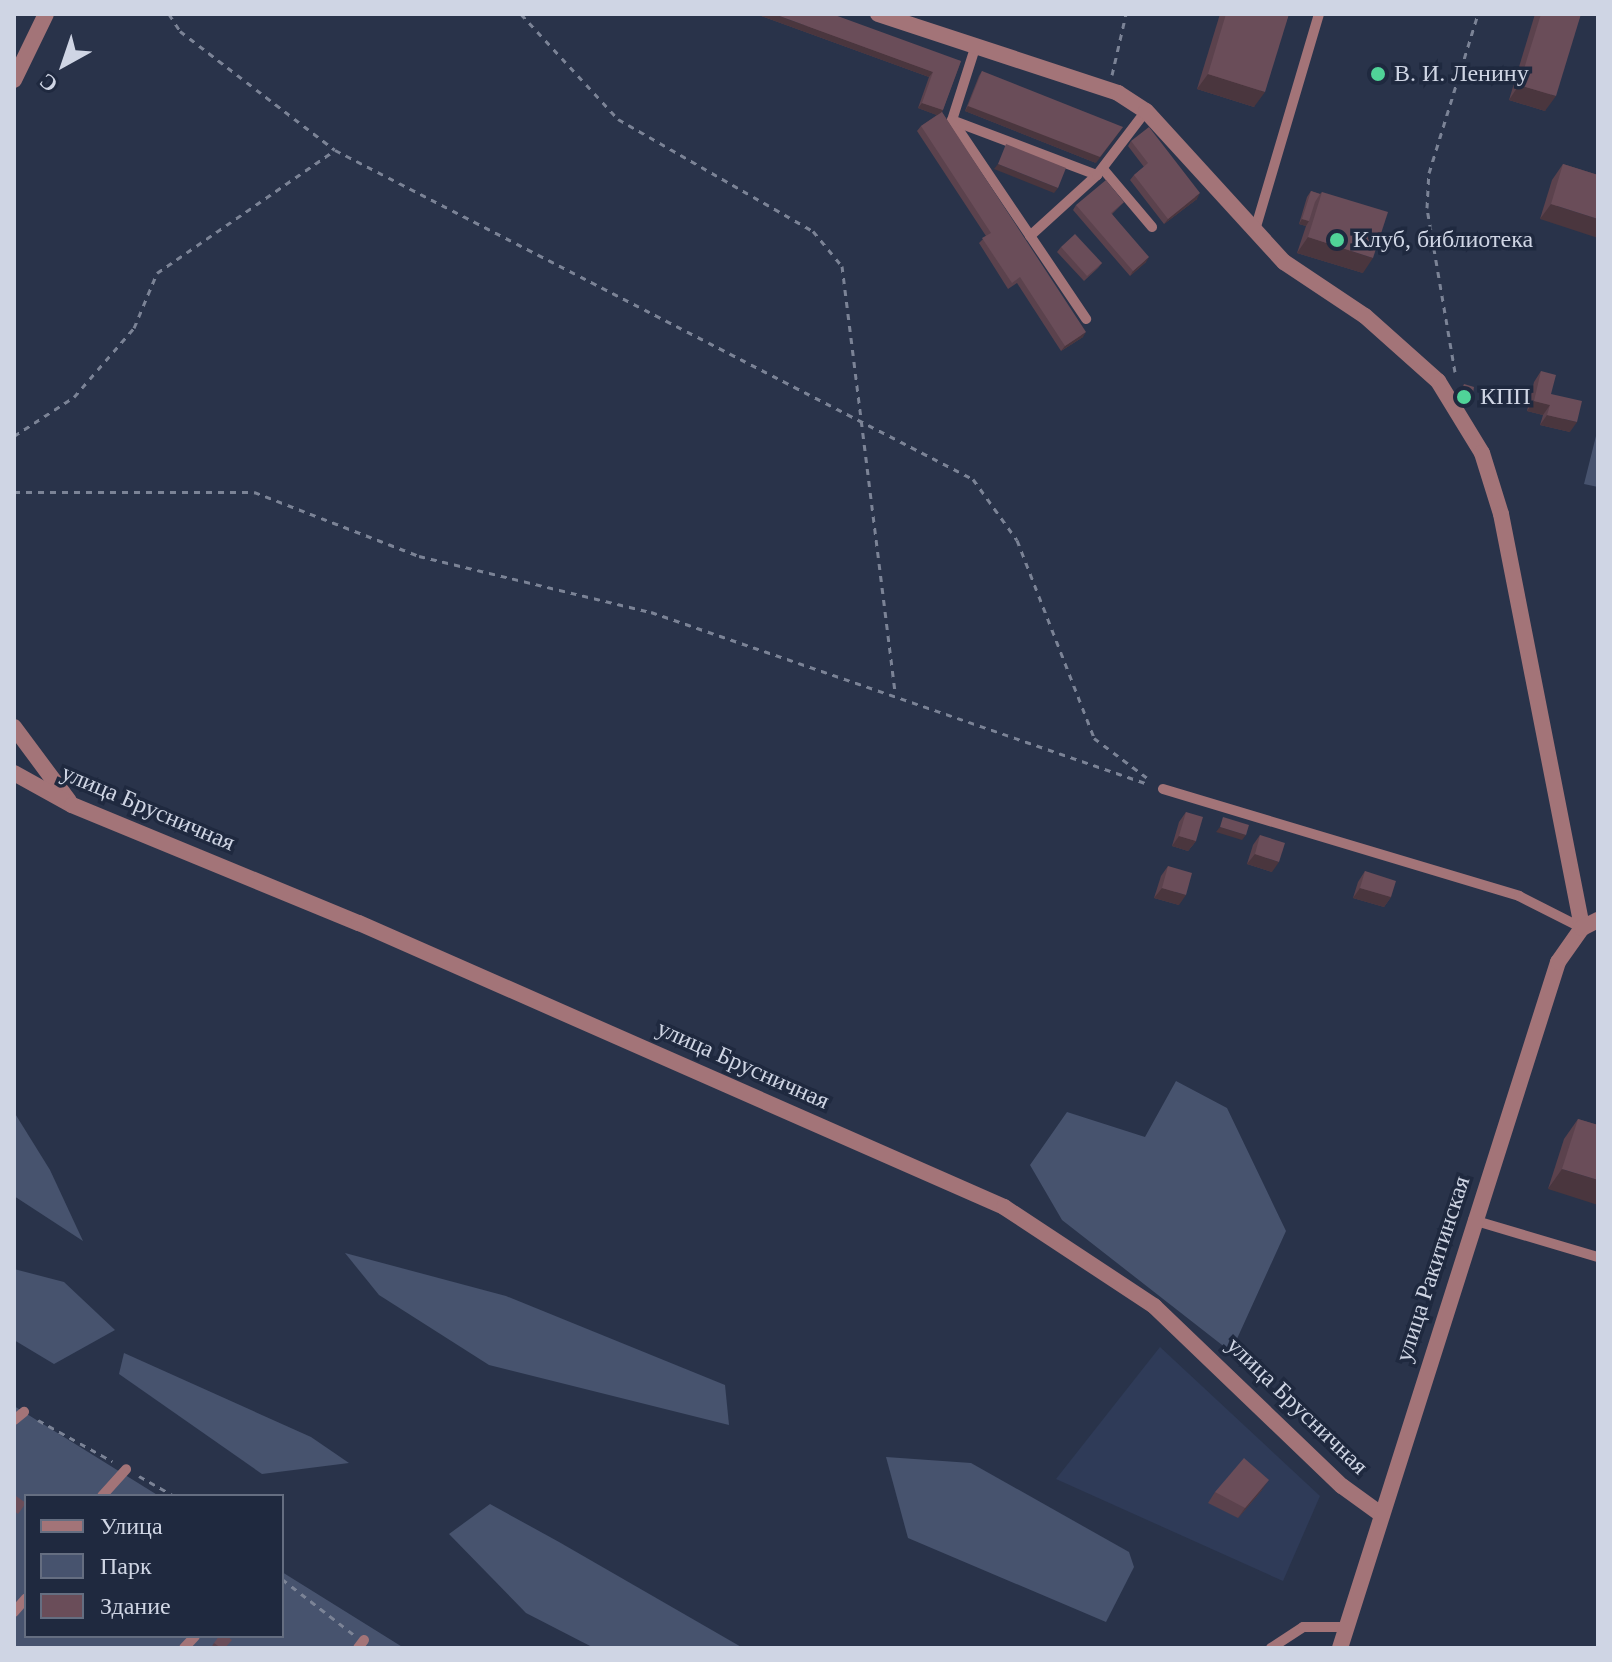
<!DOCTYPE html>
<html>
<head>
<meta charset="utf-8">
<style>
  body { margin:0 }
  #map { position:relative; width:1612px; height:1662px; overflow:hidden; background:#29334a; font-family:Georgia,serif }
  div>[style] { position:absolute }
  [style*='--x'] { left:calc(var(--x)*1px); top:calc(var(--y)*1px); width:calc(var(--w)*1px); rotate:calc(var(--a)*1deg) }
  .built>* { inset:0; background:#2f3b58 }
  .green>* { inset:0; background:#47536e }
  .path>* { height:3px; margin-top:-1.5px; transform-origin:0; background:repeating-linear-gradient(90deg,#7b8396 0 6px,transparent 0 12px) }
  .service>* { height:10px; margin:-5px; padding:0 5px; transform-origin:5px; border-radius:5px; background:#a37478 }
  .minor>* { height:16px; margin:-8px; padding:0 8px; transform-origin:8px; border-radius:8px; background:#a37478 }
  .tertiary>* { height:16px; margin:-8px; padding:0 8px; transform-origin:8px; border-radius:8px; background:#a37478 }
  .wall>* { inset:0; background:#5b424d }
  .shaded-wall>* { inset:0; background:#4a363e }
  .building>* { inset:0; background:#6a4d59 }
  .dots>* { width:22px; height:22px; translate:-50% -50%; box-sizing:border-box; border:4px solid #1f293f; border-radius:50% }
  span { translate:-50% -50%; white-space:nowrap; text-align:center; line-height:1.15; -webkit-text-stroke:7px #1f293f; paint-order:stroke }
  .poi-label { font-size:24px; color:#cfd5e4 }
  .left { translate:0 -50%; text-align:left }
  .street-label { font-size:24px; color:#cfd5e4 }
  .frame { position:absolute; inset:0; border:16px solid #cfd5e4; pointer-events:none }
  .legend { position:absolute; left:24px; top:1494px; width:260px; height:144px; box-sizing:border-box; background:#1f293f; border:2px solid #656e81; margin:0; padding:10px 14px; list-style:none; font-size:24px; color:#cfd5e4 }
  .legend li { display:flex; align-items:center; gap:16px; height:40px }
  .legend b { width:40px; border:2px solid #656e81 }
  .north { position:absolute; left:24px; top:24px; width:80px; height:80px; -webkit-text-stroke:6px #1f293f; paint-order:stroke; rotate:220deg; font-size:22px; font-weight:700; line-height:32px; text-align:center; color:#cfd5e4 }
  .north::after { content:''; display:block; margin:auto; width:28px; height:36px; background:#cfd5e4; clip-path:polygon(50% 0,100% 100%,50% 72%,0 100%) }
</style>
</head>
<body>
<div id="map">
  <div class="built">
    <div style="clip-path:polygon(1160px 1347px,1320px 1496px,1283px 1581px,1056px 1479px)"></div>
  </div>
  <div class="green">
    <div style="clip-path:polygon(1598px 428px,1598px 487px,1584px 484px)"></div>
    <div style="clip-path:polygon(1176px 1081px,1227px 1108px,1286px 1231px,1231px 1352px,1062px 1220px,1030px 1165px,1067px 1112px,1145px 1137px)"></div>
    <div style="clip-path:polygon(14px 1112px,50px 1170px,83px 1241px,14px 1196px)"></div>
    <div style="clip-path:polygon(345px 1253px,506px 1296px,725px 1385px,729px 1425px,489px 1365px,379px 1295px)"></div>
    <div style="clip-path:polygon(14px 1269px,64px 1282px,115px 1330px,54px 1364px,14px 1340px)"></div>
    <div style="clip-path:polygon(124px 1353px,311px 1437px,349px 1463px,262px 1474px,119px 1374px)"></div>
    <div style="clip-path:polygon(14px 1406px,159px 1496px,26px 1496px,26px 1636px,282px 1636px,282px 1572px,404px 1648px,14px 1648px)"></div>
    <div style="clip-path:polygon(886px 1457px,971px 1463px,1129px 1552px,1134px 1567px,1106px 1622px,908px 1538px)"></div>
    <div style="clip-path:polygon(490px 1504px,559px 1542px,743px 1648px,594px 1648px,526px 1613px,449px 1534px)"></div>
  </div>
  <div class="path">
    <div style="--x:169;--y:14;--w:20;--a:57"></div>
    <div style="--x:180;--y:31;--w:195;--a:37.5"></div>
    <div style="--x:335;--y:150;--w:718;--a:27.28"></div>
    <div style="--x:973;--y:479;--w:75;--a:54.2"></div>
    <div style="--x:1017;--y:540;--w:212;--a:68.7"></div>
    <div style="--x:1094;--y:738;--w:70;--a:36.9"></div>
    <div style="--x:521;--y:14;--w:143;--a:47.3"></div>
    <div style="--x:618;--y:119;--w:225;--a:29.9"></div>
    <div style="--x:813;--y:231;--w:45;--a:50.4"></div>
    <div style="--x:842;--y:266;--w:431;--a:82.9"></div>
    <div style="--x:1112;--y:75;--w:63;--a:-77.1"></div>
    <div style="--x:1455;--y:372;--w:166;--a:-99.7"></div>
    <div style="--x:1427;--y:208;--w:35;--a:-87"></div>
    <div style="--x:1429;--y:173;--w:166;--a:-72.9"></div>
    <div style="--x:14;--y:436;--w:72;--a:-33"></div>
    <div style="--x:74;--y:397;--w:91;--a:-49"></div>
    <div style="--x:134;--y:328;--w:60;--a:-67.3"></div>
    <div style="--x:157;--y:273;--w:216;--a:-34.6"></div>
    <div style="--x:14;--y:492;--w:240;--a:0"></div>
    <div style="--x:254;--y:492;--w:177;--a:21.2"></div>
    <div style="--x:419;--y:556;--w:239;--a:13.6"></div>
    <div style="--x:651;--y:612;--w:526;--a:19.09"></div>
    <div style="--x:38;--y:1420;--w:85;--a:29"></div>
    <div style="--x:139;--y:1476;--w:40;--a:29.7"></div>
    <div style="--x:282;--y:1579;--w:90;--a:37.8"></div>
  </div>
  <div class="service">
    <div style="--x:975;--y:48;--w:76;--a:107.7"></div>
    <div style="--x:952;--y:120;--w:240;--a:56"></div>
    <div style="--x:954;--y:121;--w:153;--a:20.7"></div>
    <div style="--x:1103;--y:169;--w:76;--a:49.8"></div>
    <div style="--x:1255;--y:230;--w:225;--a:-73.5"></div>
    <div style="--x:1030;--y:236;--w:91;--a:-42.3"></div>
    <div style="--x:1097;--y:175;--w:81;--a:-52.6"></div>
    <div style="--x:1163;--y:789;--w:372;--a:16.7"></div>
    <div style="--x:1519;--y:896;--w:71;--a:26.9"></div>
    <div style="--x:1473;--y:1220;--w:130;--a:16.5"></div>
    <div style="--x:14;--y:1420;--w:13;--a:-39"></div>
    <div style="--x:102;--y:1496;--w:36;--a:-48"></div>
    <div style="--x:14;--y:1612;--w:18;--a:-49"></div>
    <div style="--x:184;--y:1648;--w:16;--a:-47"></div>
    <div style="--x:358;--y:1648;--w:10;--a:-53"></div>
    <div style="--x:1271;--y:1648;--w:38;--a:-33"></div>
    <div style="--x:1303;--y:1627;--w:43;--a:0"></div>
  </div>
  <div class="minor">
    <div style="--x:878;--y:14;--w:253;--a:18.2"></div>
    <div style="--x:1118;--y:93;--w:33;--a:33"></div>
    <div style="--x:1146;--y:111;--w:205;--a:47.6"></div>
    <div style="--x:1284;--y:262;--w:97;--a:33.7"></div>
    <div style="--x:1365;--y:316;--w:98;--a:41.7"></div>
    <div style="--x:1438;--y:381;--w:84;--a:58.6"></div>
    <div style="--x:1482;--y:453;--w:64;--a:72.7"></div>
    <div style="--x:1501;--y:514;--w:422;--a:78.9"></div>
    <div style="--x:14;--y:80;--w:73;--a:-64.1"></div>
    <div style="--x:14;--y:727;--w:92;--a:53.4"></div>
    <div style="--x:14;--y:773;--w:66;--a:28.9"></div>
    <div style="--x:72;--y:805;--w:310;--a:22.4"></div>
    <div style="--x:359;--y:923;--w:705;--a:23.76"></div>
    <div style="--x:1004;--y:1207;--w:180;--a:33.4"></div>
    <div style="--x:1154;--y:1306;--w:260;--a:43.8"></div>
    <div style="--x:1342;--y:1486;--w:49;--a:35.9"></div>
  </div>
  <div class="tertiary">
    <div style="--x:1340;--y:1648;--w:720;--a:-72.37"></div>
    <div style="--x:1558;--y:962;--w:42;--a:-54.8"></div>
    <div style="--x:1582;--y:928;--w:18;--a:-27"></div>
  </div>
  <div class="wall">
    <div style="clip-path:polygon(756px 14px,961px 61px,942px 112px,1083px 337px,1061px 351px,1017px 283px,1008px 289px,979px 243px,986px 236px,917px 131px,921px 126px,937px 115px,918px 108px,929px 77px)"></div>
    <div style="clip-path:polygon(1220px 14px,1289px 14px,1254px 107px,1197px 89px)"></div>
    <div style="clip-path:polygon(1535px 14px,1581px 14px,1545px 111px,1509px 100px)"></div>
    <div style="clip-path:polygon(982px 71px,1096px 163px,965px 111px,979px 76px)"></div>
    <div style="clip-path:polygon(1131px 141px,1197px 199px,1164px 224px,1130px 180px,1134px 175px,1144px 167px,1128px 146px)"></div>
    <div style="clip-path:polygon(1563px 164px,1598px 175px,1540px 219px,1552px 180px)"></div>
    <div style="clip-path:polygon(1311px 191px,1320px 194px,1322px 192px,1363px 273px,1297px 253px,1306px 226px,1299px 224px,1307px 197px)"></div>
    <div style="clip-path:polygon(1124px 202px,1112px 214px,1146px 262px,1130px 276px,1073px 210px,1076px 205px)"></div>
    <div style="clip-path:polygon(1061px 247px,1102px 263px,1098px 268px,1084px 281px,1057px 252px)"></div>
    <div style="clip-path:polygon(1541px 371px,1551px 394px,1570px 432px,1540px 425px,1543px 415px,1527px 411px,1534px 382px)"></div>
    <div style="clip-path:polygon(1464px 384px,1468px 404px,1458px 402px,1461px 390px)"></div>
    <div style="clip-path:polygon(1186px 812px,1196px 841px,1188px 851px,1172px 846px,1179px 822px)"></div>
    <div style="clip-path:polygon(1260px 835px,1272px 872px,1247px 864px,1253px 845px)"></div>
    <div style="clip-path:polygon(1168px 866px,1179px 905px,1154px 898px,1161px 876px)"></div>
    <div style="clip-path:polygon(1365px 871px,1391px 897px,1384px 907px,1353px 898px,1358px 882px)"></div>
    <div style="clip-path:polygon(1578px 1119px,1598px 1125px,1548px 1189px,1564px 1139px)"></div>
    <div style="clip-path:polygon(1262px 1490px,1238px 1518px,1208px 1503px,1215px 1492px)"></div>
    <div style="clip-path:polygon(214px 1643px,226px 1648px,211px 1648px)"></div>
  </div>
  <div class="shaded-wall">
    <div style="clip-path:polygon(756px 14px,774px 14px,933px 72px,929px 77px)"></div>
    <div style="clip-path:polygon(1208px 74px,1265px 92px,1254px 107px,1197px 89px)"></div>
    <div style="clip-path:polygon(1519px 85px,1556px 96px,1545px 111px,1509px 100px)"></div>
    <div style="clip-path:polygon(922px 103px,943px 110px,939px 116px,918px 108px)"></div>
    <div style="clip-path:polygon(968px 106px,1123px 127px,1096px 163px,965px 111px)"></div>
    <div style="clip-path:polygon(998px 164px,1058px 188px,1054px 193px,994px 169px)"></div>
    <div style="clip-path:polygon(1200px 193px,1197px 199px,1164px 224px,1168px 219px)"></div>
    <div style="clip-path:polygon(1551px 204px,1598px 219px,1598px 238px,1540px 219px)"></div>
    <div style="clip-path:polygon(1302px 219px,1309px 221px,1306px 226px,1299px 224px)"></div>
    <div style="clip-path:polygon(1308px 237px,1373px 258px,1363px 273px,1297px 253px)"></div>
    <div style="clip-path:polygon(1149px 257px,1146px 262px,1130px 276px,1133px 271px)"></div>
    <div style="clip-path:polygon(1086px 332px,1083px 337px,1061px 351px,1065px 346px)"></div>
    <div style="clip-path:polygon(1462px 397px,1472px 399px,1468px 404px,1458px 402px)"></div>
    <div style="clip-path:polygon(1534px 401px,1550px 405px,1543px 415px,1527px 411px)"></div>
    <div style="clip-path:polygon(1547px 415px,1577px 422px,1570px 432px,1540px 425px)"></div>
    <div style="clip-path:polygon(1220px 827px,1246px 835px,1242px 840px,1216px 832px)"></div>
    <div style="clip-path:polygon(1179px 836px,1196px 841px,1188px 851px,1172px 846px)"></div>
    <div style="clip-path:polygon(1255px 854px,1279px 862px,1272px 872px,1247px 864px)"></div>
    <div style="clip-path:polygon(1162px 888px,1186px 895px,1179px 905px,1154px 898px)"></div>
    <div style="clip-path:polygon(1360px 888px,1391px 897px,1384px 907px,1353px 898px)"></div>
    <div style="clip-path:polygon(1562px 1169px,1598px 1180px,1598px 1205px,1548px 1189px)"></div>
    <div style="clip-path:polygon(1269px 1480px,1262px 1490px,1238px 1518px,1245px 1508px)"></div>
  </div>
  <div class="building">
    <div style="clip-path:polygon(774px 14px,832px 14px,961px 61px,943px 110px,922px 103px,933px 72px)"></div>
    <div style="clip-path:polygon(1226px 14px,1289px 14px,1265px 92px,1208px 74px)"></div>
    <div style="clip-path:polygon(1541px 14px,1581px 14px,1556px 96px,1519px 85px)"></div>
    <div style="clip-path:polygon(982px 71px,1123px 127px,1100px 157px,968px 106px)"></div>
    <div style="clip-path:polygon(942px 112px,1086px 332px,1065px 346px,1020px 277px,1012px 283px,982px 238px,991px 233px,921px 126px)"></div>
    <div style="clip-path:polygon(1149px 127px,1200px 193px,1168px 219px,1134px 175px,1148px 163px,1131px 141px)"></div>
    <div style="clip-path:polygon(1006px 144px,1066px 168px,1058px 188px,998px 164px)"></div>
    <div style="clip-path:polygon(1563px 164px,1598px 175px,1598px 219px,1551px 204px)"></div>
    <div style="clip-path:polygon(1106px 180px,1124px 202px,1111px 213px,1149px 257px,1133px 271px,1076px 205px)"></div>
    <div style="clip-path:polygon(1311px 191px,1320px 194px,1315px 202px,1309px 221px,1302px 219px)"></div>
    <div style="clip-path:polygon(1322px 192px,1388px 212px,1373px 258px,1308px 237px)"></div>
    <div style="clip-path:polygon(1075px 234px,1102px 263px,1087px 276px,1061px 247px)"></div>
    <div style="clip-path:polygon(1541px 371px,1556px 375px,1551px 394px,1582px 401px,1577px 422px,1547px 415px,1550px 405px,1534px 401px)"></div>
    <div style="clip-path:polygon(1464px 384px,1474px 387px,1472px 399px,1462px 397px)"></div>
    <div style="clip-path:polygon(1186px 812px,1203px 817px,1196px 841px,1179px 836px)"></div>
    <div style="clip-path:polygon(1223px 817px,1249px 825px,1246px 835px,1220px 827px)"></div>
    <div style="clip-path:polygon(1260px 835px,1285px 843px,1279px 862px,1255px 854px)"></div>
    <div style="clip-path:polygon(1168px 866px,1192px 873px,1186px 895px,1162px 888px)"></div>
    <div style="clip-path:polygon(1365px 871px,1396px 881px,1391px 897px,1360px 888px)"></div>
    <div style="clip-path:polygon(1578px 1119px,1598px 1125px,1598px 1180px,1562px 1169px)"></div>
    <div style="clip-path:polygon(1244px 1458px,1269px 1480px,1245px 1508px,1215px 1492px)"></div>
    <div style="clip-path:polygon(16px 1496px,26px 1503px,18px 1514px,14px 1511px,14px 1499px)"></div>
    <div style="clip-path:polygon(219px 1636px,227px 1636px,232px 1640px,225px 1648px,221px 1648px,214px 1643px)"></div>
  </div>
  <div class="dots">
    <div style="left:1378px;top:74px;background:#50d398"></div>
    <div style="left:1337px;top:240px;background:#50d398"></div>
    <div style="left:1464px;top:397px;background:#50d398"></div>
  </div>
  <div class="poi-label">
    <span class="left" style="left:1394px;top:74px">В. И. Ленину</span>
    <span class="left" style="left:1353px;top:240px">Клуб, библиотека</span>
    <span class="left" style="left:1480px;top:397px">КПП</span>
  </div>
  <div class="street-label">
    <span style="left:148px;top:808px;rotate:23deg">улица Брусничная</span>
    <span style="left:743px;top:1065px;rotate:24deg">улица Брусничная</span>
    <span style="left:1433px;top:1269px;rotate:-72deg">улица Ракитинская</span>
    <span style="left:1297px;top:1406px;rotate:44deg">улица Брусничная</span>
  </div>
  <div class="frame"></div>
  <ul class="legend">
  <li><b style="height:10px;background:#a37478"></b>Улица</li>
  <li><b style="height:22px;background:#47536e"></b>Парк</li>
  <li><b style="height:22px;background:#6a4d59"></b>Здание</li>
  </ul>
  <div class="north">С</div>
</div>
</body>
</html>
